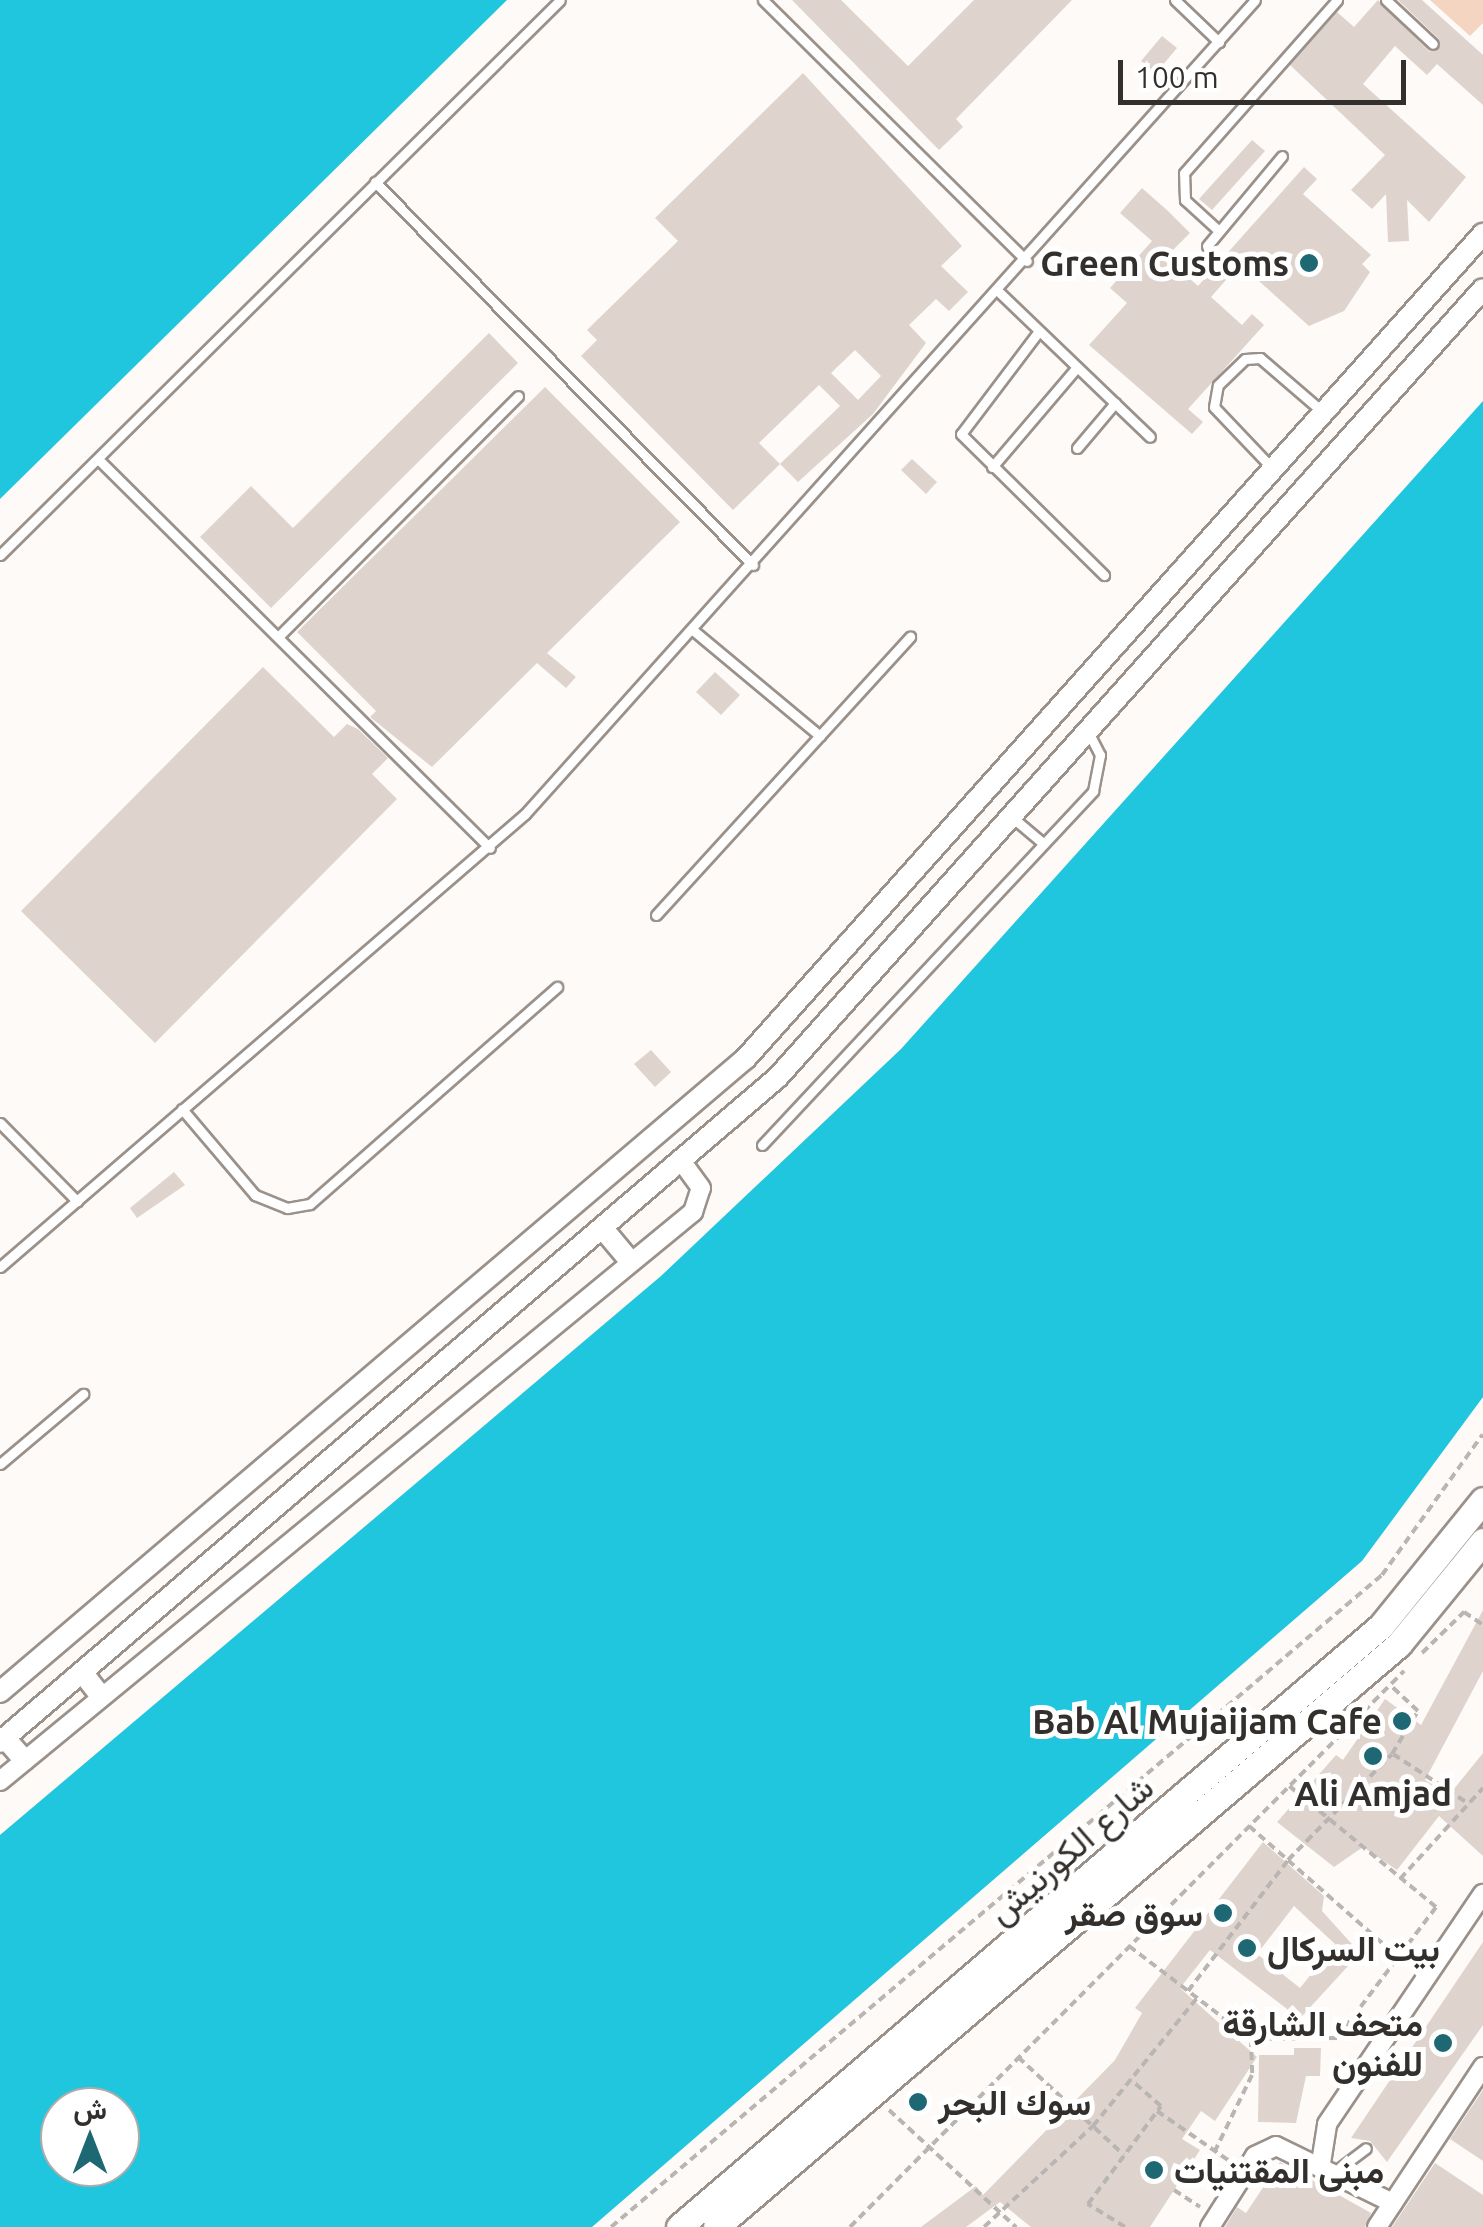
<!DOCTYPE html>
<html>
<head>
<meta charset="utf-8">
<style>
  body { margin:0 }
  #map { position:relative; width:1483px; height:2227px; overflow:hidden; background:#fefaf7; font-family:Ubuntu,Vazirmatn,sans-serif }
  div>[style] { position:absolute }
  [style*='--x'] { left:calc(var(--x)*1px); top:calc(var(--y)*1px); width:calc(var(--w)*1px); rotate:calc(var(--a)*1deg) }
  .green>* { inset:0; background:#f4d5c1 }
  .water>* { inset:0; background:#1fc6dd }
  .building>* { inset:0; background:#ded4cd }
  .path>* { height:4px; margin-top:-2px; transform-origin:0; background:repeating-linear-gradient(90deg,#b9b5b2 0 8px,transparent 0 13px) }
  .roads { filter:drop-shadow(2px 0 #9a918b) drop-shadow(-2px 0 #9a918b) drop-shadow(0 2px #9a918b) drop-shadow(0 -2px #9a918b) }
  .service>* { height:9px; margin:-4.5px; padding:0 4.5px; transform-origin:4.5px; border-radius:4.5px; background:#fff }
  .minor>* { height:18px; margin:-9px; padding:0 9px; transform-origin:9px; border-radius:9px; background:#fff }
  .tertiary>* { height:20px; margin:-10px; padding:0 10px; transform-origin:10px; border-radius:10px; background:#fff }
  .secondary>* { height:25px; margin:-12.5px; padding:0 12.5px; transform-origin:12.5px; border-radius:12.5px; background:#fff }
  .dots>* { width:28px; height:28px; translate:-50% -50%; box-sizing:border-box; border:5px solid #fff; border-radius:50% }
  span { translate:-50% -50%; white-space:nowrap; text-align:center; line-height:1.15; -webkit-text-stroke:10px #fff; paint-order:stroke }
  .poi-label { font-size:35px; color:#332f2c; font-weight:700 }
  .right { translate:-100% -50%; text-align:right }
  .left { translate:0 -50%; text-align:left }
  .street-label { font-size:35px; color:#332f2c }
  .north { position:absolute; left:40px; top:2087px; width:100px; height:100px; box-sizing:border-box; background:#fff; border:2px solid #adacab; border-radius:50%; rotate:0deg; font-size:28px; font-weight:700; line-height:40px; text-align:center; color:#332f2c }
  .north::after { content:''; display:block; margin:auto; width:35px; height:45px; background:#1e6874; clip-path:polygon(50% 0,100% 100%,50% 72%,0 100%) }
  .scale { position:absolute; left:1118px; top:60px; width:288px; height:45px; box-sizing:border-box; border:5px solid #332f2c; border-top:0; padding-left:12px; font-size:30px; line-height:35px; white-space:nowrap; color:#332f2c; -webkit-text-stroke:8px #fff; paint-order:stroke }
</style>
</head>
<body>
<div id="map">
  <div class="green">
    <div style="clip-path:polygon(1430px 0,1483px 0,1483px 23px,1470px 36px)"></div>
  </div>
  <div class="water">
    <div style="clip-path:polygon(0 0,507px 0,0 499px)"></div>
    <div style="clip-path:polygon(evenodd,1483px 401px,1483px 1397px,1362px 1561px,592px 2227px,0 2227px,0 1835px,661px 1276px,901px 1049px,1483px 401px,120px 2107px,120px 2167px,60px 2167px,60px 2107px,120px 2107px)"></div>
  </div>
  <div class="building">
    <div style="clip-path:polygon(792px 0,841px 0,908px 66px,974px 0,1072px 0,956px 119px,963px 127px,939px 150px)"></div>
    <div style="clip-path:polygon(1378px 0,1430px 52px,1439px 39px,1398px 0,1422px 0,1483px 55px,1483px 105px,1437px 64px,1427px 75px,1395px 46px,1363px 84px,1466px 177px,1429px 222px,1407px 200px,1409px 241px,1388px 242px,1386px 194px,1372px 209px,1351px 190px,1385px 155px,1290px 65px,1337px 12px,1354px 27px)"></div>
    <div style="clip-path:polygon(1162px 36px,1177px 48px,1156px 73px,1141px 61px)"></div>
    <div style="clip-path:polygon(evenodd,803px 73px,962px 246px,941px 266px,968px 292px,949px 311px,936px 299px,909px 325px,926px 343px,873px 414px,798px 482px,780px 464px,733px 510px,581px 356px,597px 340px,587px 330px,678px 241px,655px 218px,803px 73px,855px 350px,881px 376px,858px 400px,831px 373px,855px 350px,803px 73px,819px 385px,840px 406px,780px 464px,759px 443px,819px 385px)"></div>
    <div style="clip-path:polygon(1252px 140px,1265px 151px,1212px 210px,1199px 199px)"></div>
    <div style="clip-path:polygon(1304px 167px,1317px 179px,1303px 194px,1371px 255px,1362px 264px,1370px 272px,1344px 311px,1309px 326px,1240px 264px,1211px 297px,1242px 325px,1252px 314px,1264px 325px,1188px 409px,1203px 422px,1192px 434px,1089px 345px,1127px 303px,1110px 288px,1152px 241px,1120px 213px,1142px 188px,1168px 211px,1190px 233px,1166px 257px,1198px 286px)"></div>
    <div style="clip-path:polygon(489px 333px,518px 363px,271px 608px,200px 537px,251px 486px,293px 528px)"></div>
    <div style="clip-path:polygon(545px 387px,680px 522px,547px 653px,576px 677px,566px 688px,537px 663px,432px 767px,370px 717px,376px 711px,297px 632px)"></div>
    <div style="clip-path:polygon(912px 459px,937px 482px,926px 494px,901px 470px)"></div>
    <div style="clip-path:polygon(263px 667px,334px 737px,347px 724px,358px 729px,388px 758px,372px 774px,397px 799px,155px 1043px,21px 911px)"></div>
    <div style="clip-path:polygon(715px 672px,740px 695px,721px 715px,696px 692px)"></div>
    <div style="clip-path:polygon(651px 1050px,671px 1072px,655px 1087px,634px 1064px)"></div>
    <div style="clip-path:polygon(174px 1172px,185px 1185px,137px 1218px,130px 1208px)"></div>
    <div style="clip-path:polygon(1483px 1610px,1483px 1671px,1425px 1780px,1449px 1795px,1483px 1753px,1483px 1856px,1439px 1816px,1397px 1870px,1363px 1847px,1334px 1867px,1277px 1822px,1336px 1755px,1343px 1760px,1385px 1699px,1421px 1725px)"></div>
    <div style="clip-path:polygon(evenodd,1263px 1842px,1324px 1896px,1322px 1911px,1360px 1953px,1293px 2026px,1287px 2009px,1210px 1950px,1180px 1988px,1257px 2057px,1215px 2121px,1201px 2111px,1182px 2139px,1200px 2150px,1150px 2227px,1031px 2227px,1000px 2202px,966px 2227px,921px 2227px,976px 2186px,983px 2195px,1115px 2060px,1142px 2013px,1135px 2008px,1263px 1842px,1294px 1906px,1335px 1944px,1300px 1988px,1257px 1954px,1294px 1906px)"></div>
    <div style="clip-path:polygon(1483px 1942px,1483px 2025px,1387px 2162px,1370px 2141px,1351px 2138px)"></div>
    <div style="clip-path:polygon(1294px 2048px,1321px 2048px,1320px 2076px,1306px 2076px,1296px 2123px,1258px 2122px,1259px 2055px,1294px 2055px)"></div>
    <div style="clip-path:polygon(1483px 2090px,1483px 2161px,1450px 2139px)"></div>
    <div style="clip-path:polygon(1280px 2162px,1371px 2213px,1365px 2227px,1225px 2227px,1237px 2207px,1246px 2213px)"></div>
    <div style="clip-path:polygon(1435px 2163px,1483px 2195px,1483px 2227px,1392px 2227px)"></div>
  </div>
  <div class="path">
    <div style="--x:1422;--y:1653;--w:59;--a:-44.3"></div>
    <div style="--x:1464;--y:1612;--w:23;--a:34"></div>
    <div style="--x:1393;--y:1754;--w:91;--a:33.3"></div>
    <div style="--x:1249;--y:1826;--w:198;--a:41.3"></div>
    <div style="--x:1400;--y:1879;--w:123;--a:-47.6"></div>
    <div style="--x:1129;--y:1946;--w:153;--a:37.3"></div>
    <div style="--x:1251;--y:2039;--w:36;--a:88"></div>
    <div style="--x:1252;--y:2075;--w:85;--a:116"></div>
    <div style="--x:1188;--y:1991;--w:165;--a:-52.6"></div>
    <div style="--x:1288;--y:1860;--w:148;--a:-45.5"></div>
    <div style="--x:1392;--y:1754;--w:50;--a:-58.8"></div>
    <div style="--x:1418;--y:1711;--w:37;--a:-137"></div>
    <div style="--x:1251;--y:2039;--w:86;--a:-0.7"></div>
    <div style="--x:1337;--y:2038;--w:164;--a:-52.9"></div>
    <div style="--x:1436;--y:1907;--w:190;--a:-140.5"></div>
    <div style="--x:1018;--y:2057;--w:144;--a:42.8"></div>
    <div style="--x:889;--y:2110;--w:173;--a:42.7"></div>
    <div style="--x:1157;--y:2111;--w:90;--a:34.6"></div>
    <div style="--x:1174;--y:2190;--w:31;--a:33"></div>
    <div style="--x:611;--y:2227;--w:1010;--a:-40.22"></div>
    <div style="--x:1382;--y:1575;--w:173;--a:-54.4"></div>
    <div style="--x:850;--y:2227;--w:785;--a:-45.1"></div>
    <div style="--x:984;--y:2227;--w:149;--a:-42.8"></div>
    <div style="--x:1093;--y:2126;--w:165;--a:-50.9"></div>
    <div style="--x:1125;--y:2227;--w:44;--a:-148.1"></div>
    <div style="--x:1088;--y:2204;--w:122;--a:-53.3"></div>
    <div style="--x:1161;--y:2106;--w:40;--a:-139"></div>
  </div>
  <div class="roads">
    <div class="service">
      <div style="--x:763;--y:0;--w:371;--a:44.7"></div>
      <div style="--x:1175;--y:0;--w:61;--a:43.7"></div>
      <div style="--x:1386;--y:0;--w:64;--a:43.1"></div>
      <div style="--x:375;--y:182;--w:538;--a:45.38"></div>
      <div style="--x:1219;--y:231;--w:46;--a:-137.6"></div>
      <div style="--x:1185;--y:200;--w:27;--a:-92"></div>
      <div style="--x:1184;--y:173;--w:231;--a:-48.5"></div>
      <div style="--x:1207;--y:246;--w:117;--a:-50.2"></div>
      <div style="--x:999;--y:292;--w:209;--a:43.8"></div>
      <div style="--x:1039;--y:331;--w:129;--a:127.1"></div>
      <div style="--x:961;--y:434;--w:201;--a:44.6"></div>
      <div style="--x:1077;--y:448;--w:59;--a:-49.8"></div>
      <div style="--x:98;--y:459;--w:552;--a:44.78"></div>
      <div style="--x:992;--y:467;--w:131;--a:-49.6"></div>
      <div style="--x:1272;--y:468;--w:84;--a:-133.6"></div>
      <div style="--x:1214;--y:407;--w:22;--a:-80"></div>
      <div style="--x:1218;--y:385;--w:37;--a:-44"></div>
      <div style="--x:1245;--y:359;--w:15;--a:-4"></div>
      <div style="--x:1260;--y:358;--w:84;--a:40.7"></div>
      <div style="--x:0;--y:555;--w:788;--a:-44.74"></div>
      <div style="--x:694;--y:631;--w:164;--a:39.8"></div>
      <div style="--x:278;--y:637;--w:340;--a:-45.1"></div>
      <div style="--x:1013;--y:818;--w:40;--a:40"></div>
      <div style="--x:656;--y:915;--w:377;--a:-47.6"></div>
      <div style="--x:182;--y:1109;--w:113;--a:49.7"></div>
      <div style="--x:255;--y:1195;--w:35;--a:22"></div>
      <div style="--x:287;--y:1208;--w:23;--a:-10"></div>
      <div style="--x:310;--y:1204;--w:329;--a:-41.3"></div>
      <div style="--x:0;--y:1123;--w:110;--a:45.4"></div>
      <div style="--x:762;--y:1145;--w:485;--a:-46.9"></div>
      <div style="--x:1093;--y:791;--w:37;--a:-79"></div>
      <div style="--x:1100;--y:755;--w:25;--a:-117"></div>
      <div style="--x:0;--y:1267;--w:693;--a:-40.79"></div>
      <div style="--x:525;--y:814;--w:1093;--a:-48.11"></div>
      <div style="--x:0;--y:1464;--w:109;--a:-40.1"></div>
      <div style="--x:1337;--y:2170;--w:36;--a:-37"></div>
    </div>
    <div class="minor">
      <div style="--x:0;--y:1781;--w:897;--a:-39.39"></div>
      <div style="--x:693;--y:1212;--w:25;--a:-72"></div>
      <div style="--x:701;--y:1188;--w:31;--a:-126"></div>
      <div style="--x:1321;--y:2163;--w:39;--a:-81"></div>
      <div style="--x:1327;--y:2124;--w:278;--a:-55.9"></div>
      <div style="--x:1210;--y:2227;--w:84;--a:-57.6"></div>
      <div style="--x:1255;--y:2156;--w:23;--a:-25"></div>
      <div style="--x:1276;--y:2146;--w:130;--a:26"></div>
      <div style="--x:1377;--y:2227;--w:192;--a:-56.5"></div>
    </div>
    <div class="tertiary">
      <div style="--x:604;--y:1230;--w:40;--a:50"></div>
      <div style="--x:82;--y:1672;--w:29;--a:52"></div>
      <div style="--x:0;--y:1692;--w:979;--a:-40.36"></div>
      <div style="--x:746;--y:1058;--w:1106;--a:-48.19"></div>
      <div style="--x:5;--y:1738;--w:29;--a:49"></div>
      <div style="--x:0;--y:1742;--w:1023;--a:-40.52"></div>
      <div style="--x:778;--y:1077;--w:1057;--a:-48.18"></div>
    </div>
    <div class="secondary">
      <div style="--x:679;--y:2227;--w:924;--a:-40.57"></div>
      <div style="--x:1381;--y:1626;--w:162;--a:-51"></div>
      <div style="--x:716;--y:2227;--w:898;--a:-40.48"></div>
      <div style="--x:1399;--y:1644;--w:133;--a:-50.8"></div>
    </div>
  </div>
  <div class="dots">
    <div style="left:1309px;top:263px;background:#1e6874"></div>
    <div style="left:1402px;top:1721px;background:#1e6874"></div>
    <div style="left:1373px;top:1756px;background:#1e6874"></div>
    <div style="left:1223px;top:1913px;background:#1e6874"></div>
    <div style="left:1247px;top:1948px;background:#1e6874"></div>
    <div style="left:1443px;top:2043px;background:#1e6874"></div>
    <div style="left:918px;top:2102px;background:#1e6874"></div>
    <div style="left:1154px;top:2170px;background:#1e6874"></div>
  </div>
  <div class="poi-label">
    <span class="right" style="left:1289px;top:263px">Green Customs</span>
    <span class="right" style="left:1382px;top:1721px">Bab Al Mujaijam Cafe</span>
    <span style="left:1373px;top:1793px">Ali Amjad</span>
    <span class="right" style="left:1203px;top:1913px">سوق صقر</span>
    <span class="left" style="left:1267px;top:1948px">بيت السركال</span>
    <span class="right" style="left:1423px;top:2043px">متحف الشارقة<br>للفنون</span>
    <span class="left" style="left:938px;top:2102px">سوك البحر</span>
    <span class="left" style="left:1174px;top:2170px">مبنى المقتنيات</span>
  </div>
  <div class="street-label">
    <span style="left:1070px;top:1849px;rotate:-41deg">شارع الكورنيش</span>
  </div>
  <div class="north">ش</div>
  <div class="scale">100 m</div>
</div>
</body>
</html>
